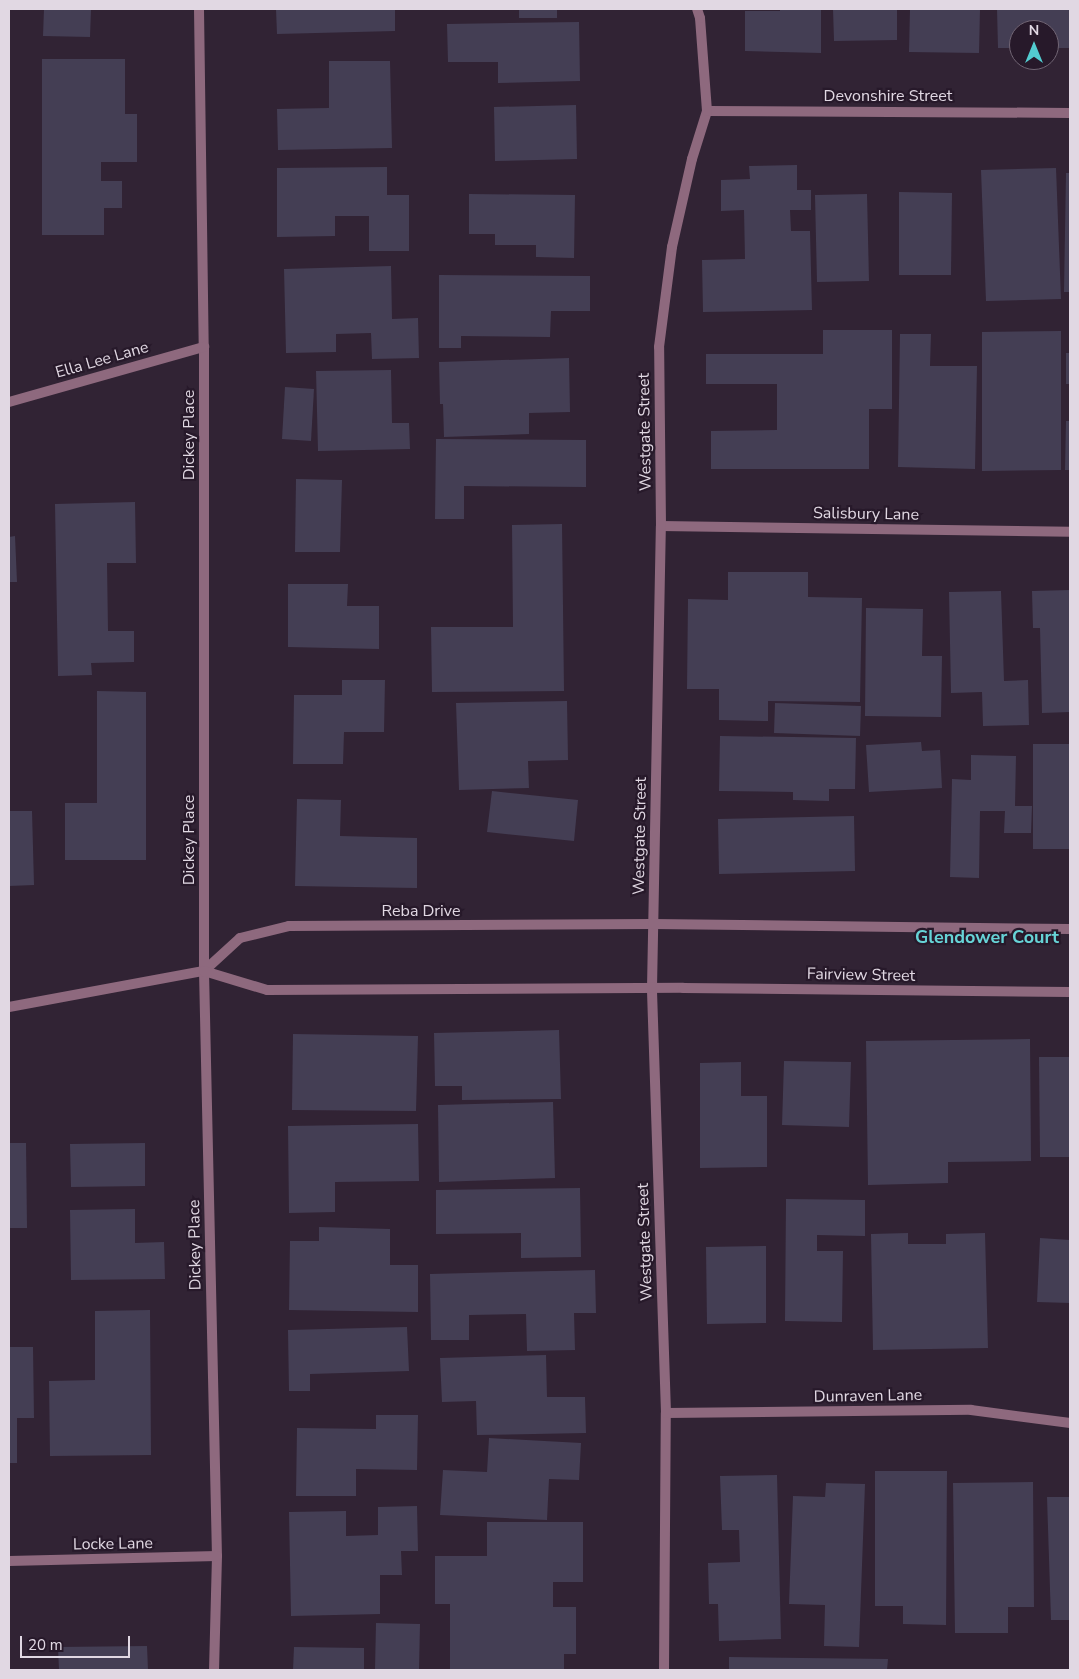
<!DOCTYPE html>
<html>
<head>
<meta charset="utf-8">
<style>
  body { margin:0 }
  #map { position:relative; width:1079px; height:1679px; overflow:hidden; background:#312334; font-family:"Nunito Sans",sans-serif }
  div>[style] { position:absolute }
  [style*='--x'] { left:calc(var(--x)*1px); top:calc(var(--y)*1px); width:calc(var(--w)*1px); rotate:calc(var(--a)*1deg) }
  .building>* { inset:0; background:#443e54 }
  .minor>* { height:10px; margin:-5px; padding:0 5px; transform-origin:5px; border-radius:5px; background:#8e697e }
  .tertiary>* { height:10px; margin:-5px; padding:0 5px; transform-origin:5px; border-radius:5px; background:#8e697e }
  span { translate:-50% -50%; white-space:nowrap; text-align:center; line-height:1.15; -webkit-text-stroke:4.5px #27192a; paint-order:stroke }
  .street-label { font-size:16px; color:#e1d8e3 }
  .neighbourhood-label { font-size:18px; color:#67d4d7; font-weight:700 }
  .frame { position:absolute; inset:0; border:10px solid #e1d8e3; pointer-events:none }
  .north { position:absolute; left:1009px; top:20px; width:50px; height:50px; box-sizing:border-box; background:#27192a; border:1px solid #716574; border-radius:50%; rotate:0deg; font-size:14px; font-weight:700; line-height:20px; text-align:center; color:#e1d8e3 }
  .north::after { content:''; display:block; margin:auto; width:18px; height:22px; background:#52ccd0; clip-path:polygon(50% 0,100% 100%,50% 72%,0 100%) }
  .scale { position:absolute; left:20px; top:1636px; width:110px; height:22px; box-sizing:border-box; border:2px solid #e1d8e3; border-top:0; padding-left:6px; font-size:15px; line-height:18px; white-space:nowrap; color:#e1d8e3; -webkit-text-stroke:4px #27192a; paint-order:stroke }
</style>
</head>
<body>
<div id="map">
  <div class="building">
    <div style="clip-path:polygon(44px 9px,91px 9px,90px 37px,43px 36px)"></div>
    <div style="clip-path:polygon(276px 9px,395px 9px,395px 31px,277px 34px)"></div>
    <div style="clip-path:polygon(519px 9px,557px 9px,557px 18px,519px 18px)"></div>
    <div style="clip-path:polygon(780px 9px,821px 9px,821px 53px,745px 51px,745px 11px,780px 11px)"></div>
    <div style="clip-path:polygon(833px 9px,897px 9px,897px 40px,834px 41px)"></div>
    <div style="clip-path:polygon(910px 9px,980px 9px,979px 53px,909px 52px)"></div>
    <div style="clip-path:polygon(997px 9px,1070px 9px,1070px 48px,1049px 48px,1049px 30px,1019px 30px,1019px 48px,998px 48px)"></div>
    <div style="clip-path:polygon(579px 22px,580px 81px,498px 83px,498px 62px,448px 62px,447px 24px)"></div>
    <div style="clip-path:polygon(42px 59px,125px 59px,125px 114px,137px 114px,137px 162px,101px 162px,101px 181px,122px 181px,122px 208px,104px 208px,104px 235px,42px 235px)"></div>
    <div style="clip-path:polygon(329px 61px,390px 61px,392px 148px,278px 150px,277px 109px,329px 108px)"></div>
    <div style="clip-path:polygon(576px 105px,577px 159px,495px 161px,494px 107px)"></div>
    <div style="clip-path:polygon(797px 165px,797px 190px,811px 190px,811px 210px,790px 210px,791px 231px,810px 231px,812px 310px,703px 312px,702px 260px,745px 259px,744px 210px,721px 211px,721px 180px,750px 179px,749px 166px)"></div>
    <div style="clip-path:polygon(387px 167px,387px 195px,409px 195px,409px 251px,369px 251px,369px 216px,335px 216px,335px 236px,277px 237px,277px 168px)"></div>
    <div style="clip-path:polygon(1056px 168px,1061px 299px,986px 301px,981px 170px)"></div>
    <div style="clip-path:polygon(1066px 173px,1070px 173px,1070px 292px,1064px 292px)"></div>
    <div style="clip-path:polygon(899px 192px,952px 193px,951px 275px,899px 275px)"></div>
    <div style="clip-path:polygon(469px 194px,575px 195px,574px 258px,536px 257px,536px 245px,495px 245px,495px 234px,469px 234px)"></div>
    <div style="clip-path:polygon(867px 194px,869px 281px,817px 282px,815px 195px)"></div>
    <div style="clip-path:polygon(391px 266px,392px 319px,418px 318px,419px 358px,372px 359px,371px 333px,336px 334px,336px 352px,286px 353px,284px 269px)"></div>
    <div style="clip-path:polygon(439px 275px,590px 276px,590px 311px,551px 311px,550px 337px,461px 336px,461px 348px,439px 348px)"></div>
    <div style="clip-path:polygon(823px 330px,892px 330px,892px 409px,869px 409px,869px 469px,711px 469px,711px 431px,777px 430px,777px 384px,706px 384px,706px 354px,823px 354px)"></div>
    <div style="clip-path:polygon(1061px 331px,1061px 470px,982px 471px,982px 332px)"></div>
    <div style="clip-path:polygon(900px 334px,931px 334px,930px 366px,977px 366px,975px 469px,898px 467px)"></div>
    <div style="clip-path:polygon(1066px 353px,1070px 353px,1070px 384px,1066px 384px)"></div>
    <div style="clip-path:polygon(569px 358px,570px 412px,529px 413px,529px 434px,444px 437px,443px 404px,440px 404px,439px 362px)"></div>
    <div style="clip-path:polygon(391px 370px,392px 423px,409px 423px,410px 449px,318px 451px,316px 371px)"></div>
    <div style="clip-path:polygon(285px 387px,314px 389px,311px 441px,282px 439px)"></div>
    <div style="clip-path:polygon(1066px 421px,1070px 421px,1070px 470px,1065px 470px)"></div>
    <div style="clip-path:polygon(436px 439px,586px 440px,586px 487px,464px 486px,464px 519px,435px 519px)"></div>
    <div style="clip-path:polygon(296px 479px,342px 480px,340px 552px,295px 552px)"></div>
    <div style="clip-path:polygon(135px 502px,136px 563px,107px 563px,108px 631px,134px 631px,134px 662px,91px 663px,92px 675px,58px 676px,55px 504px)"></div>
    <div style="clip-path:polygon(562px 524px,564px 691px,432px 692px,431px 627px,513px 627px,512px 525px)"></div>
    <div style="clip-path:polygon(15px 536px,17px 582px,9px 582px,9px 537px)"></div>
    <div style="clip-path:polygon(728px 572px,808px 572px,808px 597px,862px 598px,860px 702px,768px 701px,768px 721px,719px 720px,719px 689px,687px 689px,688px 599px,728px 600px)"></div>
    <div style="clip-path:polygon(288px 584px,348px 584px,347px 606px,379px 606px,379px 649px,288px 647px)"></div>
    <div style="clip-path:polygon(1070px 590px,1070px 712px,1042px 713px,1040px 628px,1033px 628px,1032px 591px)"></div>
    <div style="clip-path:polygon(1001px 591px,1004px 681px,1028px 680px,1029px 725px,983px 726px,982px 692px,951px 693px,949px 592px)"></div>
    <div style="clip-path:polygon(866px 608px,923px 609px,922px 656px,942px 656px,941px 717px,865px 716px)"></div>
    <div style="clip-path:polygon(342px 680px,385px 680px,384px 732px,344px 732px,343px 764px,293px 764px,294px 695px,342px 695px)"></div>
    <div style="clip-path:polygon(97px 691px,146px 692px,146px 860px,65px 860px,65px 803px,97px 803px)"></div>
    <div style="clip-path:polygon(567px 701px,568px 760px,528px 761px,529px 788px,459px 790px,456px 703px)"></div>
    <div style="clip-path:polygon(775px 703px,861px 706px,860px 736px,774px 733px)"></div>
    <div style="clip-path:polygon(720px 736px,856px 738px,855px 789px,829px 789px,829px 801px,793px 800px,793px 792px,719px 791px)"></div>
    <div style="clip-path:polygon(921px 742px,922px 751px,940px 750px,942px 788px,869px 792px,866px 745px)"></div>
    <div style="clip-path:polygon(1033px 744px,1070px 744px,1070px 849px,1033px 849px)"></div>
    <div style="clip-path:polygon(971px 755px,1016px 756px,1015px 806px,1032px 806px,1031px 833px,1004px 833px,1005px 811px,980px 811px,979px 878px,950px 877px,952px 779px,971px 780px)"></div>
    <div style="clip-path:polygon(492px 791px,578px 800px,574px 841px,487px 832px)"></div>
    <div style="clip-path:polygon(297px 799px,341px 800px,340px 836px,417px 838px,417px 888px,295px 886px)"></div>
    <div style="clip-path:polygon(9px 811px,32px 811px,34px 885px,9px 886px)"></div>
    <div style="clip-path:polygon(854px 816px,855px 871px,719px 874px,718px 819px)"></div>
    <div style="clip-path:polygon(559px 1030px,561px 1099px,462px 1100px,462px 1086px,435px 1086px,434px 1033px)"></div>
    <div style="clip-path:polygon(293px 1034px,418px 1036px,416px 1111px,292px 1110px)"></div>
    <div style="clip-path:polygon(1030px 1039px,1031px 1161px,948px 1162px,948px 1183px,868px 1185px,866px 1041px)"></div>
    <div style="clip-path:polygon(1039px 1057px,1070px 1057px,1070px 1157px,1040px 1157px)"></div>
    <div style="clip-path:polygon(784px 1061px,851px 1062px,849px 1127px,782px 1125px)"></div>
    <div style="clip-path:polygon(741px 1062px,741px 1096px,767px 1096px,767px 1167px,700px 1168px,700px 1063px)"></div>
    <div style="clip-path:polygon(553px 1102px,555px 1178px,439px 1182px,438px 1105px)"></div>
    <div style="clip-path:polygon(418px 1124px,419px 1181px,335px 1182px,335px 1212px,289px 1213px,288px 1126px)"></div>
    <div style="clip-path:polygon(9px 1143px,26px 1143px,27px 1228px,9px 1228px)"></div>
    <div style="clip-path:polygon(145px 1143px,145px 1186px,71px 1187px,70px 1144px)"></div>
    <div style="clip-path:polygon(580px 1188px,581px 1257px,521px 1258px,521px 1233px,436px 1234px,436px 1190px)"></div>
    <div style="clip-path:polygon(786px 1199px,865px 1200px,865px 1236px,817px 1235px,817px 1251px,843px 1251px,842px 1322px,785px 1321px)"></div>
    <div style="clip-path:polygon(135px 1209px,135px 1243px,164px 1242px,165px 1279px,71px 1280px,70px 1210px)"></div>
    <div style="clip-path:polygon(319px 1227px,390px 1229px,390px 1265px,418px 1265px,418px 1312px,289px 1310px,290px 1241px,319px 1241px)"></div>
    <div style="clip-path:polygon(908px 1233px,908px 1244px,946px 1244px,946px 1234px,985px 1233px,988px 1348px,873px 1350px,871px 1234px)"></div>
    <div style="clip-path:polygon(1040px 1238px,1070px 1240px,1070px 1303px,1037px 1302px)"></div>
    <div style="clip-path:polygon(766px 1246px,766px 1323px,707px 1324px,706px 1247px)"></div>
    <div style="clip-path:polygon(595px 1270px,596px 1313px,574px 1313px,575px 1350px,527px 1351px,526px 1314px,469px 1315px,469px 1340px,431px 1340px,430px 1274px)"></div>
    <div style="clip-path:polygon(150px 1310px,151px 1455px,50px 1456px,49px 1381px,95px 1380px,95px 1311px)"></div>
    <div style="clip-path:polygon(407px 1327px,409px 1371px,310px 1374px,310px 1391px,289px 1391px,288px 1330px)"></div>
    <div style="clip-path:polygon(9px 1347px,33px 1347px,34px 1418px,17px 1418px,17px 1463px,9px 1463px)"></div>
    <div style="clip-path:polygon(546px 1355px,547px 1397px,585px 1397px,586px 1433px,477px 1435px,476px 1401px,442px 1402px,440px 1358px)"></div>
    <div style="clip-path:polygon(376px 1415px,418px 1415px,417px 1470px,356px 1469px,356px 1496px,296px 1496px,297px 1428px,376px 1429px)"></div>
    <div style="clip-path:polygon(489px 1438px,581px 1443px,579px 1480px,549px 1479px,547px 1520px,440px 1515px,443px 1470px,487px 1472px)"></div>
    <div style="clip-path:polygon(875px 1471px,947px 1471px,946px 1625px,903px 1624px,903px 1606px,875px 1606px)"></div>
    <div style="clip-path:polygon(777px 1475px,781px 1639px,719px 1641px,718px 1604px,709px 1604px,708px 1563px,740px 1562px,739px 1530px,722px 1530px,720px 1476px)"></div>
    <div style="clip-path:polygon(1033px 1482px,1034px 1607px,1008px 1607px,1008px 1633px,955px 1633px,953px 1483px)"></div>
    <div style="clip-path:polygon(826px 1483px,865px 1484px,859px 1647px,824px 1646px,825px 1605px,789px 1604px,793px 1496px,825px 1497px)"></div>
    <div style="clip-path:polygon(1047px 1497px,1070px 1497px,1070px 1620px,1051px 1620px)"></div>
    <div style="clip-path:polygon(417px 1506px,418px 1551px,401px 1551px,402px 1575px,380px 1575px,380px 1614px,291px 1616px,289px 1512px,346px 1511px,346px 1536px,378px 1535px,378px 1507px)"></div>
    <div style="clip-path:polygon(487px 1522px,583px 1522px,583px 1582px,553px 1582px,553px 1607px,576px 1607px,576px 1654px,564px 1654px,564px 1670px,450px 1670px,450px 1604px,435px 1604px,435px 1556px,487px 1556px)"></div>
    <div style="clip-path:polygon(376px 1623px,420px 1624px,419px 1670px,375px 1670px)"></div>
    <div style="clip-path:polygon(147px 1646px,148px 1670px,59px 1670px,58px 1647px)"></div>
    <div style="clip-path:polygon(294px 1647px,364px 1648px,364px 1670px,293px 1670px)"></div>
    <div style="clip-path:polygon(729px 1657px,888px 1659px,887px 1670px,729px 1670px)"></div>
  </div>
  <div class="minor">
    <div style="--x:199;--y:9;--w:338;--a:89.2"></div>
    <div style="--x:204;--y:347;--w:624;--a:90"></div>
    <div style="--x:204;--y:971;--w:585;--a:88.73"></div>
    <div style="--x:217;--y:1556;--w:114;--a:91.5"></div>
    <div style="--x:707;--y:111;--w:363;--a:0.3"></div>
    <div style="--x:9;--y:402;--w:203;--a:-15.8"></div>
    <div style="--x:661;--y:526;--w:409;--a:0.8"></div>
    <div style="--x:666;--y:1413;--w:305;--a:-0.6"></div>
    <div style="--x:971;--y:1410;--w:100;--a:7.5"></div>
    <div style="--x:9;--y:1561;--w:208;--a:-1.4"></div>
    <div style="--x:664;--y:1670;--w:257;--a:-89.6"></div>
    <div style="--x:666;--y:1413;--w:425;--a:-91.9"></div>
    <div style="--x:652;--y:988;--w:462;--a:-88.9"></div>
    <div style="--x:661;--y:526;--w:179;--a:-90.6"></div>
    <div style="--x:659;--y:347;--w:101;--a:-82.6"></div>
    <div style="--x:672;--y:247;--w:90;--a:-77.2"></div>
    <div style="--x:692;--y:159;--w:50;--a:-72.6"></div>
    <div style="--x:707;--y:111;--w:93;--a:-94.3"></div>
    <div style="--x:700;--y:18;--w:9;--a:-108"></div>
  </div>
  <div class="tertiary">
    <div style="--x:204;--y:971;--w:49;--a:-42.5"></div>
    <div style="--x:240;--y:938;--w:50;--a:-13.8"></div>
    <div style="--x:289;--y:926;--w:364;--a:-0.3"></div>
    <div style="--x:653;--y:924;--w:417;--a:0.7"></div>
    <div style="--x:9;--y:1007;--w:198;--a:-10.5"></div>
    <div style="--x:204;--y:971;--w:66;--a:16.8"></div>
    <div style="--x:267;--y:990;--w:416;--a:-0.3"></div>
    <div style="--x:683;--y:988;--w:387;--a:0.6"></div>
  </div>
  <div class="street-label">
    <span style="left:888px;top:96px">Devonshire Street</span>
    <span style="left:102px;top:360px;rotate:-16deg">Ella Lee Lane</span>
    <span style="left:645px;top:432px;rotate:-91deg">Westgate Street</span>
    <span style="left:189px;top:435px;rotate:-90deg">Dickey Place</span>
    <span style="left:866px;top:514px;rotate:1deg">Salisbury Lane</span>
    <span style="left:640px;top:836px;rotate:-89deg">Westgate Street</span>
    <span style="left:189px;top:840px;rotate:-90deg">Dickey Place</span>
    <span style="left:421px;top:911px">Reba Drive</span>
    <span style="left:861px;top:975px;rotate:1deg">Fairview Street</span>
    <span style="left:645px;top:1242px;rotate:-92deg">Westgate Street</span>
    <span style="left:195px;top:1245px;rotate:-91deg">Dickey Place</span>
    <span style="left:868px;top:1396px;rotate:-1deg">Dunraven Lane</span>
    <span style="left:113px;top:1544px;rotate:-1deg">Locke Lane</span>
  </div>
  <div class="neighbourhood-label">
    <span style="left:987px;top:937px">Glendower Court</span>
  </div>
  <div class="frame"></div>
  <div class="north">N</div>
  <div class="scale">20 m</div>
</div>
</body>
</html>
